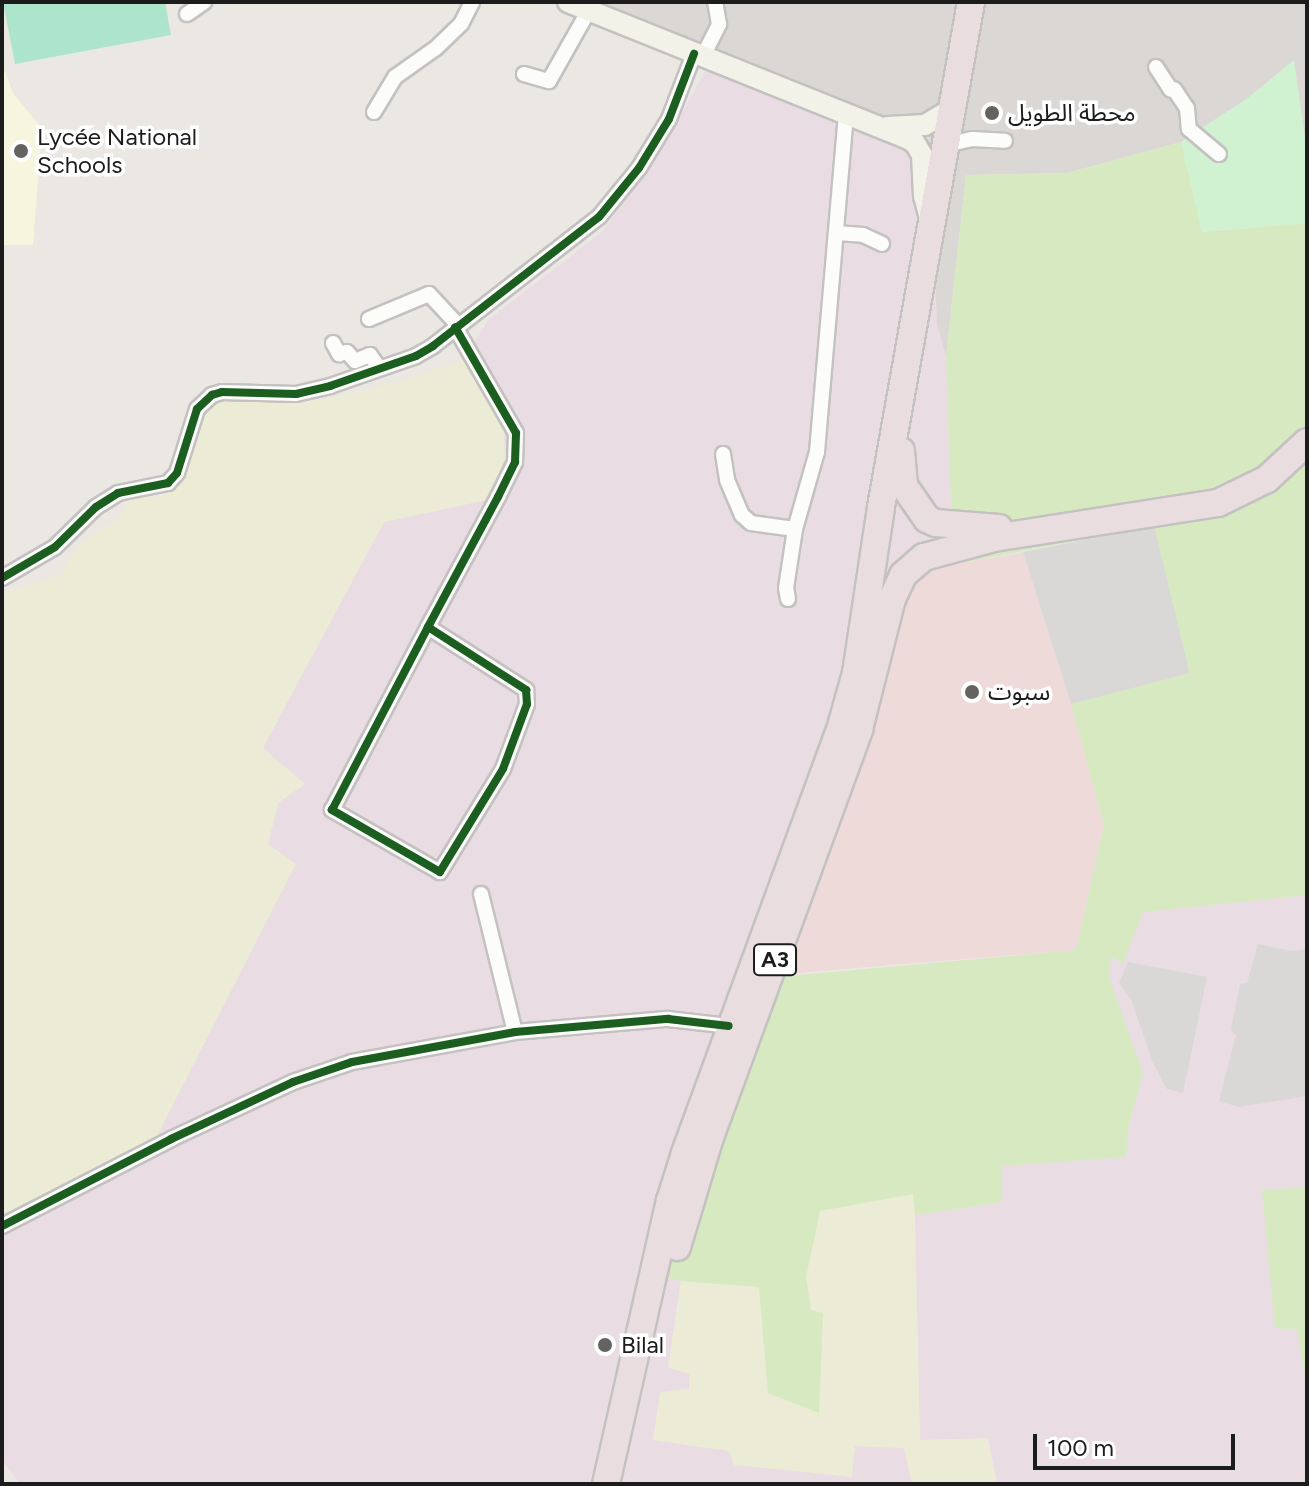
<!DOCTYPE html>
<html>
<head>
<meta charset="utf-8">
<style>
  body { margin:0 }
  #map { position:relative; width:1309px; height:1486px; overflow:hidden; background:#ebe8e4; font-family:Figtree,"Noto Sans Arabic",sans-serif }
  div>[style] { position:absolute }
  [style*='--x'] { left:calc(var(--x)*1px); top:calc(var(--y)*1px); width:calc(var(--w)*1px); rotate:calc(var(--a)*1deg) }
  .residential>* { inset:0; background:#dad7d5 }
  .commercial>* { inset:0; background:#eedad8 }
  .industrial>* { inset:0; background:#e9dce3 }
  .education>* { inset:0; background:#f6f5dd }
  .religious>* { inset:0; background:#d9d8d6 }
  .farmland>* { inset:0; background:#ebebd6 }
  .grass>* { inset:0; background:#d7e9c1 }
  .park>* { inset:0; background:#d0f2d0 }
  .pitch>* { inset:0; background:#ade4cc }
  .roads { filter:drop-shadow(2px 0 #c3c2c0) drop-shadow(-2px 0 #c3c2c0) drop-shadow(0 2px #c3c2c0) drop-shadow(0 -2px #c3c2c0) }
  .street>* { height:14px; margin:-7px; padding:0 7px; transform-origin:7px; border-radius:7px; background:#fcfcfb }
  .secondary>* { height:20px; margin:-10px; padding:0 10px; transform-origin:10px; border-radius:10px; background:#f2f2e8 }
  .highway>* { height:26px; margin:-13px; padding:0 13px; transform-origin:13px; border-radius:13px; background:#e9dddf }
  .cycleway>* { height:8px; margin:-4px; padding:0 4px; transform-origin:4px; border-radius:4px; background:#1b5e20 }
  .dots>* { width:22px; height:22px; translate:-50% -50%; box-sizing:border-box; border:4px solid #fff; border-radius:50% }
  span { translate:-50% -50%; white-space:nowrap; text-align:center; line-height:1.15; -webkit-text-stroke:7px #fff; paint-order:stroke }
  .shield-label span { padding:2px 6px; background:#fff; border:2px solid; border-radius:6px; -webkit-text-stroke-width:0 }
  .shield-label { font-size:22px; color:#1c1c1c; font-weight:700 }
  .poi-label { font-size:24px; color:#1c1c1c }
  .left { translate:0 -50%; text-align:left }
  .frame { position:absolute; inset:0; border:4px solid #1c1c1c; pointer-events:none }
  .scale { position:absolute; left:1033px; top:1434px; width:202px; height:36px; box-sizing:border-box; border:4px solid #1c1c1c; border-top:0; padding-left:10px; font-size:24px; line-height:28px; white-space:nowrap; color:#1c1c1c; -webkit-text-stroke:6px #fff; paint-order:stroke }
</style>
</head>
<body>
<div id="map">
  <div class="residential">
    <div style="clip-path:polygon(605px 2px,1307px 2px,1307px 153px,1293px 61px,1248px 98px,1181px 142px,1067px 173px,966px 175px,946px 357px,937px 325px,928px 135px,597px 19px)"></div>
  </div>
  <div class="commercial">
    <div style="clip-path:polygon(951px 509px,916px 575px,946px 566px,1023px 552px,1071px 704px,1104px 825px,1076px 950px,747px 977px,811px 759px)"></div>
  </div>
  <div class="industrial">
    <div style="clip-path:polygon(708px 66px,928px 135px,937px 325px,946px 357px,951px 509px,811px 759px,747px 977px,645px 1272px,681px 1281px,668px 1367px,689px 1374px,689px 1390px,653px 1440px,730px 1451px,851px 1476px,855px 1446px,905px 1448px,912px 1484px,20px 1484px,2px 1460px,2px 1216px,157px 1136px,268px 844px,278px 803px,304px 783px,262px 748px,384px 522px,486px 500px,504px 459px,504px 430px,465px 359px,488px 320px,602px 232px,658px 155px)"></div>
    <div style="clip-path:polygon(1307px 895px,1307px 1187px,1263px 1190px,1275px 1328px,1297px 1330px,1307px 1388px,1307px 1484px,997px 1484px,988px 1439px,920px 1440px,915px 1215px,1002px 1202px,1000px 1166px,1126px 1157px,1129px 1125px,1143px 1073px,1108px 977px,1111px 956px,1123px 964px,1142px 912px)"></div>
  </div>
  <div class="education">
    <div style="clip-path:polygon(2px 65px,14px 95px,42px 128px,33px 245px,2px 245px)"></div>
  </div>
  <div class="religious">
    <div style="clip-path:polygon(1155px 526px,1190px 674px,1071px 704px,1023px 552px)"></div>
    <div style="clip-path:polygon(1258px 944px,1291px 951px,1307px 949px,1307px 1096px,1239px 1107px,1219px 1101px,1236px 1035px,1231px 1030px,1240px 984px,1247px 983px)"></div>
    <div style="clip-path:polygon(1128px 962px,1207px 977px,1183px 1093px,1167px 1089px,1153px 1063px,1131px 999px,1119px 983px)"></div>
  </div>
  <div class="farmland">
    <div style="clip-path:polygon(465px 359px,504px 430px,505px 459px,486px 500px,384px 522px,263px 748px,305px 784px,278px 803px,268px 844px,296px 864px,157px 1136px,2px 1216px,2px 593px,61px 574px,77px 546px,117px 519px,132px 495px,158px 497px,186px 480px,206px 403px,327px 399px,397px 382px)"></div>
    <div style="clip-path:polygon(914px 1194px,920px 1440px,988px 1438px,997px 1484px,912px 1484px,904px 1448px,855px 1446px,852px 1477px,734px 1465px,729px 1451px,653px 1440px,660px 1392px,689px 1389px,689px 1374px,668px 1367px,681px 1281px,760px 1287px,768px 1393px,823px 1313px,811px 1310px,806px 1277px,820px 1211px)"></div>
  </div>
  <div class="grass">
    <div style="clip-path:polygon(1181px 142px,1202px 232px,1307px 223px,1307px 895px,1143px 912px,1123px 964px,1111px 956px,1109px 977px,1143px 1073px,1129px 1125px,1126px 1157px,1001px 1166px,1002px 1202px,915px 1215px,913px 1194px,820px 1211px,806px 1277px,811px 1310px,823px 1313px,819px 1413px,768px 1393px,759px 1287px,681px 1281px,644px 1272px,765px 978px,1076px 950px,1104px 825px,1071px 704px,1190px 673px,1154px 526px,946px 566px,915px 576px,951px 509px,946px 357px,966px 175px,1067px 173px)"></div>
    <div style="clip-path:polygon(1307px 1187px,1307px 1388px,1297px 1330px,1275px 1328px,1262px 1190px)"></div>
  </div>
  <div class="park">
    <div style="clip-path:polygon(1294px 60px,1307px 153px,1307px 223px,1202px 232px,1181px 142px,1248px 98px)"></div>
  </div>
  <div class="pitch">
    <div style="clip-path:polygon(3px 2px,165px 2px,171px 35px,15px 64px)"></div>
  </div>
  <div class="roads">
    <div class="street">
      <div style="--x:187;--y:14;--w:21;--a:-35"></div>
      <div style="--x:702;--y:58;--w:38;--a:-63"></div>
      <div style="--x:719;--y:24;--w:22;--a:-100"></div>
      <div style="--x:1156;--y:67;--w:27;--a:57"></div>
      <div style="--x:524;--y:74;--w:26;--a:16"></div>
      <div style="--x:549;--y:81;--w:81;--a:-60.6"></div>
      <div style="--x:1174;--y:89;--w:23;--a:56"></div>
      <div style="--x:1187;--y:108;--w:21;--a:85"></div>
      <div style="--x:1189;--y:129;--w:39;--a:40"></div>
      <div style="--x:374;--y:112;--w:41;--a:-59"></div>
      <div style="--x:395;--y:77;--w:50;--a:-35.3"></div>
      <div style="--x:436;--y:48;--w:35;--a:-44"></div>
      <div style="--x:461;--y:24;--w:25;--a:-63"></div>
      <div style="--x:946;--y:145;--w:27;--a:-13"></div>
      <div style="--x:972;--y:139;--w:33;--a:3"></div>
      <div style="--x:836;--y:233;--w:27;--a:4"></div>
      <div style="--x:863;--y:235;--w:21;--a:25"></div>
      <div style="--x:369;--y:319;--w:65;--a:-22.6"></div>
      <div style="--x:429;--y:294;--w:42;--a:46.9"></div>
      <div style="--x:333;--y:343;--w:13;--a:61"></div>
      <div style="--x:339;--y:354;--w:8;--a:-14"></div>
      <div style="--x:347;--y:352;--w:12;--a:48"></div>
      <div style="--x:355;--y:361;--w:16;--a:-22"></div>
      <div style="--x:370;--y:355;--w:16;--a:55"></div>
      <div style="--x:723;--y:454;--w:26;--a:81"></div>
      <div style="--x:727;--y:480;--w:38;--a:67"></div>
      <div style="--x:742;--y:515;--w:12;--a:42"></div>
      <div style="--x:751;--y:523;--w:44;--a:7.8"></div>
      <div style="--x:2;--y:578;--w:61;--a:-30.3"></div>
      <div style="--x:55;--y:547;--w:57;--a:-44.3"></div>
      <div style="--x:96;--y:507;--w:26;--a:-32"></div>
      <div style="--x:118;--y:493;--w:51;--a:-11.3"></div>
      <div style="--x:168;--y:483;--w:13;--a:-48"></div>
      <div style="--x:177;--y:473;--w:67;--a:-72.6"></div>
      <div style="--x:197;--y:409;--w:21;--a:-43"></div>
      <div style="--x:212;--y:395;--w:10;--a:-17"></div>
      <div style="--x:222;--y:392;--w:74;--a:1.5"></div>
      <div style="--x:296;--y:394;--w:35;--a:-13"></div>
      <div style="--x:330;--y:386;--w:91;--a:-19.2"></div>
      <div style="--x:416;--y:356;--w:20;--a:-30"></div>
      <div style="--x:433;--y:346;--w:210;--a:-37.9"></div>
      <div style="--x:599;--y:217;--w:63;--a:-50.8"></div>
      <div style="--x:639;--y:168;--w:57;--a:-58.5"></div>
      <div style="--x:669;--y:119;--w:70;--a:-69"></div>
      <div style="--x:788;--y:599;--w:11;--a:-100"></div>
      <div style="--x:786;--y:588;--w:60;--a:-81.3"></div>
      <div style="--x:795;--y:529;--w:80;--a:-74.1"></div>
      <div style="--x:817;--y:452;--w:340;--a:-85.1"></div>
      <div style="--x:428;--y:627;--w:117;--a:32.7"></div>
      <div style="--x:526;--y:690;--w:14;--a:86"></div>
      <div style="--x:527;--y:704;--w:69;--a:110.3"></div>
      <div style="--x:503;--y:769;--w:121;--a:121.5"></div>
      <div style="--x:440;--y:872;--w:125;--a:-150.1"></div>
      <div style="--x:332;--y:810;--w:207;--a:-62.3"></div>
      <div style="--x:428;--y:627;--w:148;--a:-61.7"></div>
      <div style="--x:498;--y:497;--w:39;--a:-64"></div>
      <div style="--x:515;--y:462;--w:29;--a:-88"></div>
      <div style="--x:516;--y:433;--w:122;--a:-119.9"></div>
      <div style="--x:481;--y:894;--w:142;--a:76.2"></div>
      <div style="--x:2;--y:1226;--w:190;--a:-27.2"></div>
      <div style="--x:171;--y:1139;--w:135;--a:-25"></div>
      <div style="--x:293;--y:1082;--w:62;--a:-18.7"></div>
      <div style="--x:352;--y:1062;--w:166;--a:-10.4"></div>
      <div style="--x:515;--y:1032;--w:154;--a:-4.9"></div>
      <div style="--x:668;--y:1019;--w:61;--a:6.5"></div>
    </div>
    <div class="secondary">
      <div style="--x:568;--y:2;--w:365;--a:21.9"></div>
      <div style="--x:907;--y:138;--w:9;--a:32"></div>
      <div style="--x:915;--y:143;--w:14;--a:60"></div>
      <div style="--x:922;--y:155;--w:41;--a:87.2"></div>
      <div style="--x:924;--y:196;--w:23;--a:75"></div>
      <div style="--x:887;--y:127;--w:38;--a:-3"></div>
      <div style="--x:925;--y:125;--w:29;--a:-31"></div>
    </div>
    <div class="highway">
      <div style="--x:901;--y:451;--w:35;--a:85"></div>
      <div style="--x:904;--y:486;--w:40;--a:55.1"></div>
      <div style="--x:927;--y:519;--w:10;--a:24"></div>
      <div style="--x:936;--y:523;--w:63;--a:4.5"></div>
      <div style="--x:677;--y:1247;--w:112;--a:-73.3"></div>
      <div style="--x:709;--y:1140;--w:438;--a:-69.9"></div>
      <div style="--x:859;--y:729;--w:134;--a:-75.8"></div>
      <div style="--x:892;--y:599;--w:26;--a:-65"></div>
      <div style="--x:903;--y:575;--w:28;--a:-41"></div>
      <div style="--x:924;--y:557;--w:73;--a:-15.2"></div>
      <div style="--x:994;--y:538;--w:227;--a:-8.9"></div>
      <div style="--x:1218;--y:503;--w:55;--a:-26.1"></div>
      <div style="--x:1267;--y:479;--w:54;--a:-42.8"></div>
      <div style="--x:606;--y:1484;--w:290;--a:-77.3"></div>
      <div style="--x:670;--y:1201;--w:50;--a:-72.6"></div>
      <div style="--x:685;--y:1153;--w:458;--a:-69.9"></div>
      <div style="--x:842;--y:723;--w:52;--a:-74.4"></div>
      <div style="--x:856;--y:673;--w:168;--a:-81.4"></div>
      <div style="--x:881;--y:507;--w:513;--a:-79.89"></div>
    </div>
  </div>
  <div class="cycleway">
    <div style="--x:2;--y:578;--w:61;--a:-30.3"></div>
    <div style="--x:55;--y:547;--w:57;--a:-44.3"></div>
    <div style="--x:96;--y:507;--w:26;--a:-32"></div>
    <div style="--x:118;--y:493;--w:51;--a:-11.3"></div>
    <div style="--x:168;--y:483;--w:13;--a:-48"></div>
    <div style="--x:177;--y:473;--w:67;--a:-72.6"></div>
    <div style="--x:197;--y:409;--w:21;--a:-43"></div>
    <div style="--x:212;--y:395;--w:10;--a:-17"></div>
    <div style="--x:222;--y:392;--w:74;--a:1.5"></div>
    <div style="--x:296;--y:394;--w:35;--a:-13"></div>
    <div style="--x:330;--y:386;--w:91;--a:-19.2"></div>
    <div style="--x:416;--y:356;--w:20;--a:-30"></div>
    <div style="--x:433;--y:346;--w:210;--a:-37.9"></div>
    <div style="--x:599;--y:217;--w:63;--a:-50.8"></div>
    <div style="--x:639;--y:168;--w:57;--a:-58.5"></div>
    <div style="--x:669;--y:119;--w:70;--a:-69"></div>
    <div style="--x:428;--y:627;--w:117;--a:32.7"></div>
    <div style="--x:526;--y:690;--w:14;--a:86"></div>
    <div style="--x:527;--y:704;--w:69;--a:110.3"></div>
    <div style="--x:503;--y:769;--w:121;--a:121.5"></div>
    <div style="--x:440;--y:872;--w:125;--a:-150.1"></div>
    <div style="--x:332;--y:810;--w:207;--a:-62.3"></div>
    <div style="--x:428;--y:627;--w:148;--a:-61.7"></div>
    <div style="--x:498;--y:497;--w:39;--a:-64"></div>
    <div style="--x:515;--y:462;--w:29;--a:-88"></div>
    <div style="--x:516;--y:433;--w:122;--a:-119.9"></div>
    <div style="--x:2;--y:1226;--w:190;--a:-27.2"></div>
    <div style="--x:171;--y:1139;--w:135;--a:-25"></div>
    <div style="--x:293;--y:1082;--w:62;--a:-18.7"></div>
    <div style="--x:352;--y:1062;--w:166;--a:-10.4"></div>
    <div style="--x:515;--y:1032;--w:154;--a:-4.9"></div>
    <div style="--x:668;--y:1019;--w:61;--a:6.5"></div>
  </div>
  <div class="dots">
    <div style="left:992px;top:113px;background:#646362"></div>
    <div style="left:21px;top:151px;background:#646362"></div>
    <div style="left:972px;top:692px;background:#646362"></div>
    <div style="left:605px;top:1345px;background:#646362"></div>
  </div>
  <div class="shield-label">
    <span style="left:775px;top:960px">A3</span>
  </div>
  <div class="poi-label">
    <span class="left" style="left:1008px;top:113px">محطة الطويل</span>
    <span class="left" style="left:37px;top:151px">Lycée National<br>Schools</span>
    <span class="left" style="left:988px;top:692px">سبوت</span>
    <span class="left" style="left:621px;top:1345px">Bilal</span>
  </div>
  <div class="frame"></div>
  <div class="scale">100 m</div>
</div>
</body>
</html>
